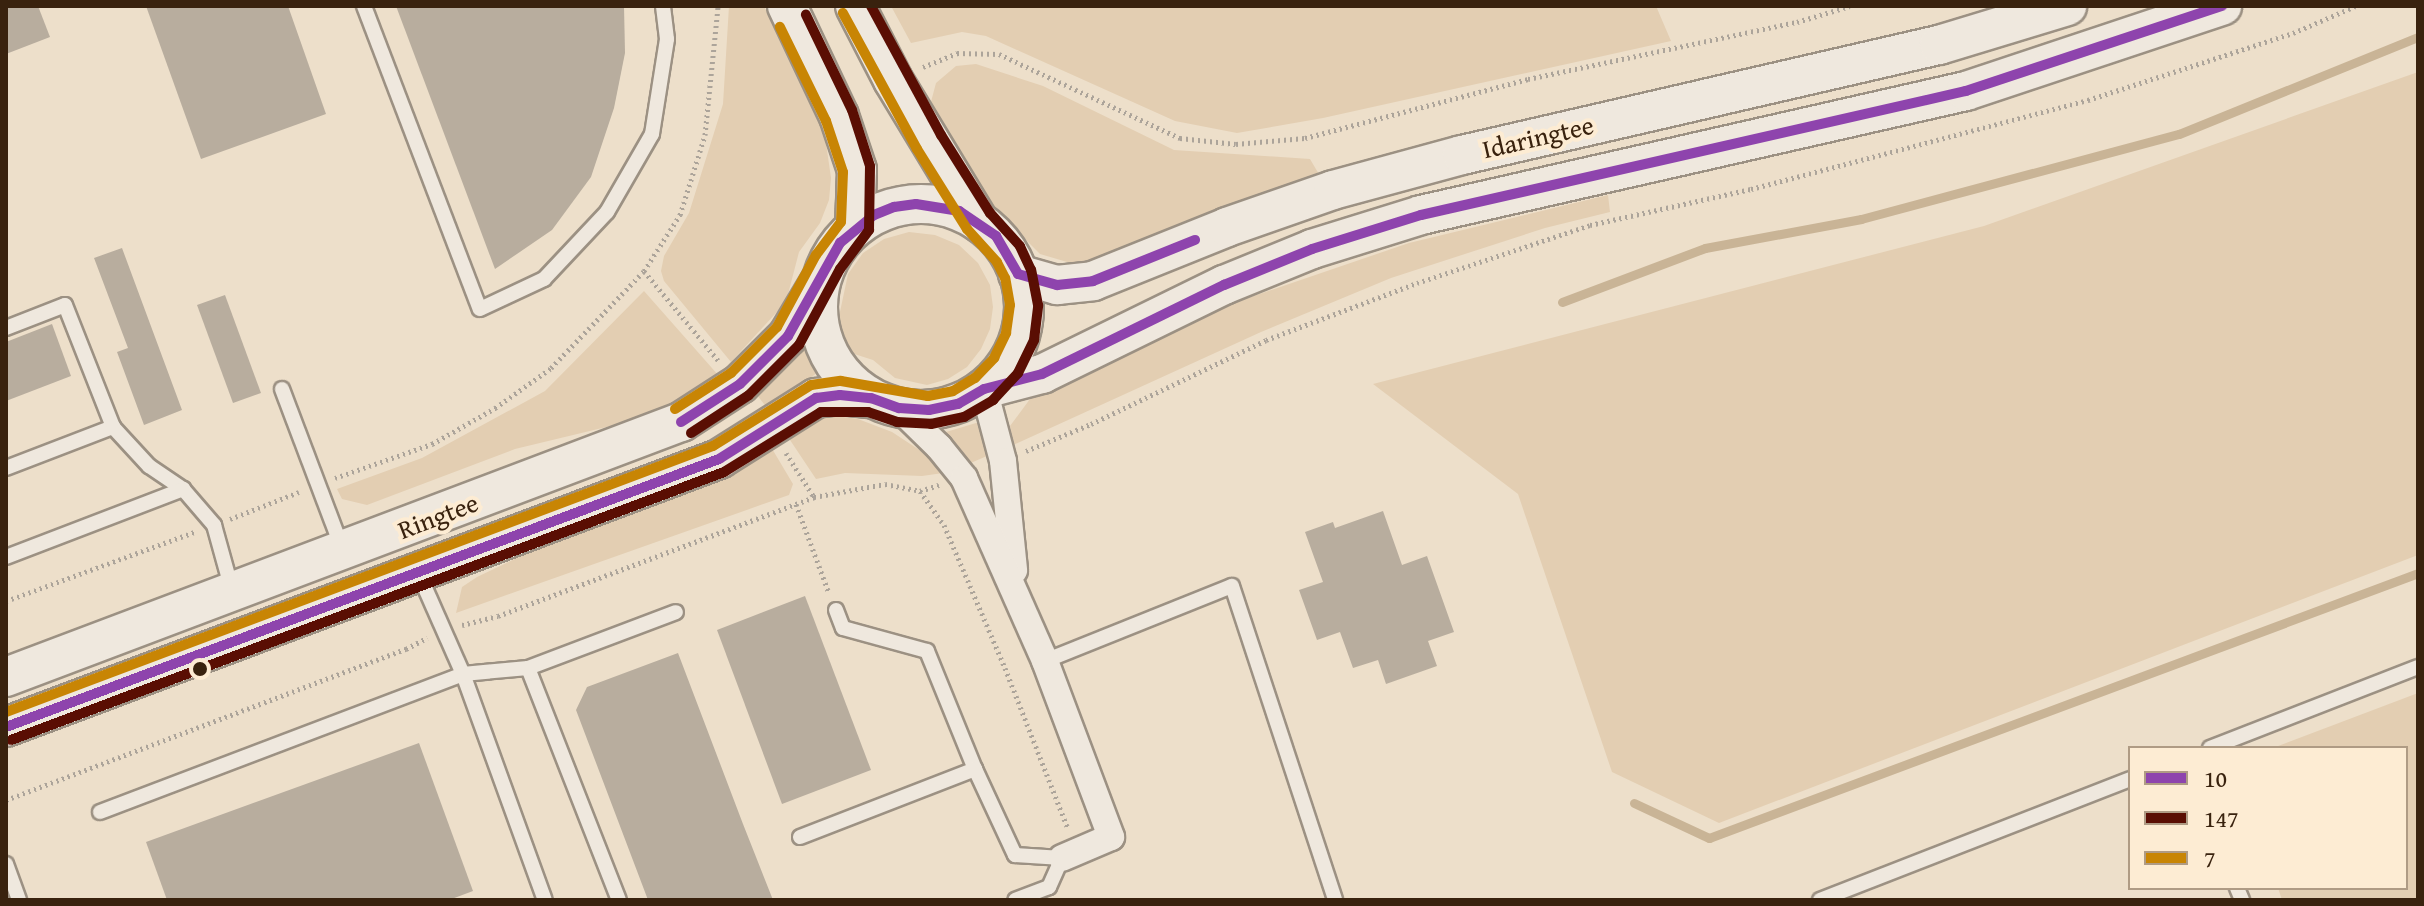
<!DOCTYPE html>
<html>
<head>
<meta charset="utf-8">
<style>
  body { margin:0 }
  #map { position:relative; width:2424px; height:906px; overflow:hidden; background:#eddfca; font-family:"Gentium Book Plus",serif }
  div>[style] { position:absolute }
  [style*='--x'] { left:calc(var(--x)*1px); top:calc(var(--y)*1px); width:calc(var(--w)*1px); rotate:calc(var(--a)*1deg) }
  .green>* { inset:0; background:#e3ceb2 }
  .stream>* { height:9px; margin:-4.5px; padding:0 4.5px; transform-origin:4.5px; border-radius:4.5px; background:#c9b496 }
  .building>* { inset:0; background:#b8ad9e }
  .path>* { height:5px; margin-top:-2.5px; transform-origin:0; background:repeating-linear-gradient(90deg,#aca49a 0 2px,transparent 0 6px) }
  .roads { filter:drop-shadow(2px 0 #9c9183) drop-shadow(-2px 0 #9c9183) drop-shadow(0 2px #9c9183) drop-shadow(0 -2px #9c9183) }
  .lane>* { height:14px; margin:-7px; padding:0 7px; transform-origin:7px; border-radius:7px; background:#efe8de }
  .street>* { height:26px; margin:-13px; padding:0 13px; transform-origin:13px; border-radius:13px; background:#efe8de }
  .secondary>* { height:38px; margin:-19px; padding:0 19px; transform-origin:19px; border-radius:19px; background:#efe8de }
  .secondary>.ring { margin:-19px; padding:0; box-sizing:content-box; background:none; border:38px solid #efe8de; border-radius:50% }
  .bus-1>* { height:10px; margin:-5px; padding:0 5px; transform-origin:5px; border-radius:5px; background:#8e44ad }
  .bus-2>* { height:10px; margin:-5px; padding:0 5px; transform-origin:5px; border-radius:5px; background:#5a0e03 }
  .bus-3>* { height:10px; margin:-5px; padding:0 5px; transform-origin:5px; border-radius:5px; background:#c88504 }
  .dots>* { width:22px; height:22px; translate:-50% -50%; box-sizing:border-box; border:4px solid #fdecd3; border-radius:50% }
  span { translate:-50% -50%; white-space:nowrap; text-align:center; line-height:1.15; -webkit-text-stroke:8px #fdecd3; paint-order:stroke }
  .street-label { font-size:26px; color:#39220e }
  .frame { position:absolute; inset:0; border:8px solid #39220e; pointer-events:none }
  .legend { position:absolute; left:2128px; top:746px; width:280px; height:144px; box-sizing:border-box; background:#fdecd3; border:2px solid #af9b84; margin:0; padding:10px 14px; list-style:none; font-size:24px; color:#39220e }
  .legend li { display:flex; align-items:center; gap:16px; height:40px }
  .legend b { width:40px; border:2px solid #af9b84 }
</style>
</head>
<body>
<div id="map">
  <div class="green">
    <div style="clip-path:polygon(729px 6px,764px 6px,825px 136px,831px 178px,829px 200px,820px 223px,799px 252px,786px 302px,731px 362px,664px 281px,661px 271px,664px 256px,689px 213px,723px 104px)"></div>
    <div style="clip-path:polygon(891px 6px,1656px 6px,1671px 41px,1323px 118px,1237px 133px,1175px 121px,986px 36px,962px 32px,911px 43px)"></div>
    <div style="clip-path:polygon(976px 64px,1043px 86px,1174px 150px,1310px 159px,1320px 176px,1154px 234px,1097px 258px,1074px 264px,1040px 254px,1000px 214px,928px 113px,936px 83px,956px 66px)"></div>
    <div style="clip-path:polygon(2418px 72px,2418px 555px,1719px 823px,1612px 772px,1518px 494px,1373px 384px,1984px 226px)"></div>
    <div style="clip-path:polygon(1608px 195px,1610px 212px,1545px 228px,1391px 278px,1261px 332px,1013px 445px,1010px 426px,1030px 399px,1118px 352px,1236px 302px,1409px 243px)"></div>
    <div style="clip-path:polygon(909px 232px,935px 235px,959px 245px,978px 263px,990px 285px,993px 307px,990px 329px,981px 349px,967px 367px,948px 379px,927px 385px,895px 378px,873px 360px,845px 351px,837px 326px,848px 274px,863px 253px,884px 239px)"></div>
    <div style="clip-path:polygon(644px 291px,719px 376px,674px 404px,627px 422px,515px 449px,367px 505px,342px 499px,337px 489px,422px 458px,545px 391px)"></div>
    <div style="clip-path:polygon(807px 339px,821px 370px,768px 409px,753px 390px)"></div>
    <div style="clip-path:polygon(829px 415px,858px 419px,892px 432px,921px 451px,943px 473px,922px 476px,845px 473px,816px 479px,788px 437px)"></div>
    <div style="clip-path:polygon(976px 423px,979px 424px,987px 456px,966px 465px,945px 439px,946px 432px)"></div>
    <div style="clip-path:polygon(771px 447px,793px 484px,789px 495px,456px 613px,462px 587px,477px 577px,525px 554px,709px 484px)"></div>
    <div style="clip-path:polygon(2418px 693px,2418px 900px,2282px 900px,2278px 888px,2406px 888px,2406px 748px,2273px 748px)"></div>
  </div>
  <div class="stream">
    <div style="--x:1562;--y:302;--w:153;--a:-20.7"></div>
    <div style="--x:1705;--y:248;--w:159;--a:-10.5"></div>
    <div style="--x:1861;--y:219;--w:329;--a:-15"></div>
    <div style="--x:2179;--y:134;--w:258;--a:-22.1"></div>
    <div style="--x:1634;--y:803;--w:83;--a:25"></div>
    <div style="--x:1709;--y:838;--w:757;--a:-20.49"></div>
  </div>
  <div class="building">
    <div style="clip-path:polygon(6px 6px,38px 6px,50px 37px,6px 54px)"></div>
    <div style="clip-path:polygon(146px 6px,288px 6px,326px 114px,201px 159px)"></div>
    <div style="clip-path:polygon(396px 6px,624px 6px,625px 53px,614px 108px,591px 177px,552px 230px,495px 269px)"></div>
    <div style="clip-path:polygon(122px 248px,182px 410px,144px 425px,117px 352px,128px 348px,94px 258px)"></div>
    <div style="clip-path:polygon(225px 295px,261px 393px,233px 403px,197px 305px)"></div>
    <div style="clip-path:polygon(52px 324px,71px 376px,6px 401px,6px 342px)"></div>
    <div style="clip-path:polygon(1383px 511px,1402px 565px,1427px 556px,1454px 632px,1428px 641px,1437px 666px,1386px 684px,1378px 660px,1353px 668px,1340px 632px,1317px 640px,1299px 590px,1323px 582px,1305px 532px,1333px 522px,1335px 528px)"></div>
    <div style="clip-path:polygon(805px 596px,871px 770px,782px 804px,717px 630px)"></div>
    <div style="clip-path:polygon(678px 653px,743px 824px,773px 900px,648px 900px,576px 710px,587px 687px)"></div>
    <div style="clip-path:polygon(419px 743px,473px 891px,449px 900px,167px 900px,146px 842px)"></div>
  </div>
  <div class="path">
    <div style="--x:923;--y:67;--w:37;--a:-22"></div>
    <div style="--x:957;--y:53;--w:42;--a:1.4"></div>
    <div style="--x:999;--y:54;--w:200;--a:24.9"></div>
    <div style="--x:1180;--y:138;--w:56;--a:6.1"></div>
    <div style="--x:1236;--y:144;--w:69;--a:-5"></div>
    <div style="--x:1305;--y:138;--w:231;--a:-14.8"></div>
    <div style="--x:1528;--y:79;--w:275;--a:-12"></div>
    <div style="--x:1797;--y:22;--w:55;--a:-16.8"></div>
    <div style="--x:644;--y:271;--w:116;--a:50.3"></div>
    <div style="--x:1026;--y:451;--w:70;--a:-22.6"></div>
    <div style="--x:1091;--y:424;--w:194;--a:-25.6"></div>
    <div style="--x:1266;--y:340;--w:161;--a:-20.7"></div>
    <div style="--x:1417;--y:283;--w:182;--a:-18.5"></div>
    <div style="--x:1590;--y:225;--w:165;--a:-12.6"></div>
    <div style="--x:1751;--y:189;--w:349;--a:-14.8"></div>
    <div style="--x:2088;--y:100;--w:216;--a:-18.1"></div>
    <div style="--x:2293;--y:33;--w:69;--a:-23.2"></div>
    <div style="--x:786;--y:453;--w:52;--a:57.5"></div>
    <div style="--x:335;--y:478;--w:103;--a:-19.3"></div>
    <div style="--x:432;--y:444;--w:73;--a:-29.7"></div>
    <div style="--x:495;--y:408;--w:69;--a:-35.5"></div>
    <div style="--x:551;--y:368;--w:134;--a:-46.2"></div>
    <div style="--x:644;--y:271;--w:67;--a:-57.3"></div>
    <div style="--x:680;--y:215;--w:84;--a:-72.6"></div>
    <div style="--x:705;--y:135;--w:130;--a:-84.2"></div>
    <div style="--x:920;--y:491;--w:42;--a:54.8"></div>
    <div style="--x:944;--y:525;--w:155;--a:66.9"></div>
    <div style="--x:1005;--y:668;--w:173;--a:68.6"></div>
    <div style="--x:796;--y:504;--w:95;--a:69.7"></div>
    <div style="--x:230;--y:519;--w:74;--a:-21.4"></div>
    <div style="--x:6;--y:601;--w:201;--a:-20.1"></div>
    <div style="--x:462;--y:625;--w:37;--a:-14"></div>
    <div style="--x:498;--y:616;--w:338;--a:-20.6"></div>
    <div style="--x:814;--y:497;--w:72;--a:-10.4"></div>
    <div style="--x:885;--y:484;--w:36;--a:11"></div>
    <div style="--x:920;--y:491;--w:20;--a:-18"></div>
    <div style="--x:6;--y:800;--w:428;--a:-20.7"></div>
    <div style="--x:406;--y:649;--w:24;--a:-28"></div>
  </div>
  <div class="roads">
    <div class="lane">
      <div style="--x:364;--y:6;--w:324;--a:69.1"></div>
      <div style="--x:480;--y:309;--w:71;--a:-25.1"></div>
      <div style="--x:544;--y:279;--w:92;--a:-46.8"></div>
      <div style="--x:607;--y:212;--w:90;--a:-60"></div>
      <div style="--x:652;--y:134;--w:96;--a:-81"></div>
      <div style="--x:667;--y:39;--w:33;--a:-97"></div>
      <div style="--x:6;--y:328;--w:63;--a:-21.3"></div>
      <div style="--x:65;--y:305;--w:131;--a:68.5"></div>
      <div style="--x:282;--y:389;--w:170;--a:69.3"></div>
      <div style="--x:6;--y:468;--w:115;--a:-21"></div>
      <div style="--x:113;--y:427;--w:53;--a:47.3"></div>
      <div style="--x:149;--y:466;--w:41;--a:34.1"></div>
      <div style="--x:183;--y:489;--w:48;--a:49.3"></div>
      <div style="--x:214;--y:525;--w:67;--a:74.5"></div>
      <div style="--x:6;--y:557;--w:190;--a:-21"></div>
      <div style="--x:418;--y:572;--w:111;--a:66.2"></div>
      <div style="--x:463;--y:674;--w:240;--a:70.1"></div>
      <div style="--x:836;--y:610;--w:19;--a:69"></div>
      <div style="--x:843;--y:628;--w:87;--a:15.3"></div>
      <div style="--x:927;--y:651;--w:127;--a:67.9"></div>
      <div style="--x:1045;--y:661;--w:201;--a:-21.9"></div>
      <div style="--x:1232;--y:586;--w:330;--a:71.8"></div>
      <div style="--x:528;--y:668;--w:249;--a:68.6"></div>
      <div style="--x:2210;--y:748;--w:223;--a:-21.3"></div>
      <div style="--x:100;--y:812;--w:388;--a:-20.8"></div>
      <div style="--x:463;--y:674;--w:65;--a:-5.3"></div>
      <div style="--x:528;--y:668;--w:158;--a:-20.7"></div>
      <div style="--x:800;--y:837;--w:188;--a:-21.2"></div>
      <div style="--x:975;--y:769;--w:95;--a:65.1"></div>
      <div style="--x:1015;--y:855;--w:47;--a:3.7"></div>
      <div style="--x:1062;--y:858;--w:32;--a:114"></div>
      <div style="--x:1049;--y:887;--w:36;--a:159"></div>
      <div style="--x:6;--y:864;--w:38;--a:70"></div>
      <div style="--x:2237;--y:888;--w:13;--a:67"></div>
      <div style="--x:1820;--y:900;--w:333;--a:-21.3"></div>
    </div>
    <div class="street">
      <div style="--x:984;--y:389;--w:74;--a:75.2"></div>
      <div style="--x:1003;--y:461;--w:110;--a:84.2"></div>
      <div style="--x:899;--y:408;--w:56;--a:44.3"></div>
      <div style="--x:939;--y:447;--w:40;--a:51"></div>
      <div style="--x:964;--y:478;--w:200;--a:66.1"></div>
      <div style="--x:1045;--y:661;--w:188;--a:69.4"></div>
      <div style="--x:1111;--y:837;--w:53;--a:156.8"></div>
    </div>
    <div class="secondary">
      <div style="--x:787;--y:6;--w:122;--a:64.7"></div>
      <div style="--x:839;--y:116;--w:57;--a:71.6"></div>
      <div style="--x:857;--y:170;--w:57;--a:92"></div>
      <div style="--x:855;--y:6;--w:83;--a:62.8"></div>
      <div style="--x:893;--y:80;--w:166;--a:58.8"></div>
      <div class="ring" style="left:818px;top:204px;width:168px;height:168px"></div>
      <div style="--x:1018;--y:274;--w:41;--a:15.8"></div>
      <div style="--x:1057;--y:285;--w:36;--a:-6"></div>
      <div style="--x:1093;--y:281;--w:144;--a:-21.9"></div>
      <div style="--x:1227;--y:227;--w:112;--a:-19.2"></div>
      <div style="--x:1333;--y:190;--w:134;--a:-15.2"></div>
      <div style="--x:1462;--y:155;--w:490;--a:-13"></div>
      <div style="--x:1939;--y:45;--w:134;--a:-16.9"></div>
      <div style="--x:984;--y:389;--w:60;--a:-14.5"></div>
      <div style="--x:1042;--y:374;--w:203;--a:-26.1"></div>
      <div style="--x:1224;--y:285;--w:95;--a:-22.2"></div>
      <div style="--x:1312;--y:249;--w:114;--a:-17.3"></div>
      <div style="--x:1421;--y:215;--w:559;--a:-12.82"></div>
      <div style="--x:1966;--y:91;--w:270;--a:-18.4"></div>
      <div style="--x:6;--y:677;--w:722;--a:-20.7"></div>
      <div style="--x:681;--y:422;--w:70;--a:-32.8"></div>
      <div style="--x:740;--y:384;--w:68;--a:-45"></div>
      <div style="--x:788;--y:336;--w:63;--a:-59.3"></div>
      <div style="--x:6;--y:727;--w:762;--a:-20.6"></div>
      <div style="--x:719;--y:459;--w:115;--a:-32.2"></div>
      <div style="--x:816;--y:398;--w:24;--a:-7"></div>
      <div style="--x:840;--y:395;--w:31;--a:6"></div>
    </div>
  </div>
  <div class="bus-1">
    <div style="--x:681;--y:422;--w:70;--a:-32.8"></div>
    <div style="--x:740;--y:384;--w:68;--a:-45"></div>
    <div style="--x:788;--y:336;--w:107;--a:-60.8"></div>
    <div style="--x:840;--y:243;--w:44;--a:-39.5"></div>
    <div style="--x:874;--y:215;--w:22;--a:-22"></div>
    <div style="--x:894;--y:207;--w:22;--a:-8"></div>
    <div style="--x:916;--y:204;--w:44;--a:9.2"></div>
    <div style="--x:959;--y:211;--w:45;--a:34"></div>
    <div style="--x:996;--y:236;--w:44;--a:59.9"></div>
    <div style="--x:1018;--y:274;--w:41;--a:15.8"></div>
    <div style="--x:1057;--y:285;--w:36;--a:-6"></div>
    <div style="--x:1093;--y:281;--w:110;--a:-21.9"></div>
    <div style="--x:6;--y:727;--w:762;--a:-20.6"></div>
    <div style="--x:719;--y:459;--w:115;--a:-32.2"></div>
    <div style="--x:816;--y:398;--w:24;--a:-7"></div>
    <div style="--x:840;--y:395;--w:31;--a:6"></div>
    <div style="--x:871;--y:398;--w:30;--a:20"></div>
    <div style="--x:899;--y:408;--w:30;--a:4"></div>
    <div style="--x:929;--y:410;--w:30;--a:-12"></div>
    <div style="--x:958;--y:404;--w:30;--a:-30"></div>
    <div style="--x:984;--y:389;--w:60;--a:-14.5"></div>
    <div style="--x:1042;--y:374;--w:203;--a:-26.1"></div>
    <div style="--x:1224;--y:285;--w:95;--a:-22.2"></div>
    <div style="--x:1312;--y:249;--w:114;--a:-17.3"></div>
    <div style="--x:1421;--y:215;--w:559;--a:-12.82"></div>
    <div style="--x:1966;--y:91;--w:270;--a:-18.4"></div>
  </div>
  <div class="bus-2">
    <div style="--x:691;--y:433;--w:69;--a:-33.2"></div>
    <div style="--x:749;--y:395;--w:71;--a:-45"></div>
    <div style="--x:799;--y:345;--w:86;--a:-61.7"></div>
    <div style="--x:840;--y:269;--w:49;--a:-53.4"></div>
    <div style="--x:869;--y:230;--w:64;--a:-89.1"></div>
    <div style="--x:870;--y:166;--w:59;--a:-107.8"></div>
    <div style="--x:852;--y:110;--w:106;--a:-115.8"></div>
    <div style="--x:11;--y:740;--w:762;--a:-20.6"></div>
    <div style="--x:724;--y:472;--w:114;--a:-31.7"></div>
    <div style="--x:821;--y:412;--w:47;--a:0"></div>
    <div style="--x:868;--y:412;--w:31;--a:19"></div>
    <div style="--x:897;--y:422;--w:34;--a:3"></div>
    <div style="--x:931;--y:424;--w:34;--a:-12"></div>
    <div style="--x:964;--y:417;--w:34;--a:-30"></div>
    <div style="--x:993;--y:400;--w:37;--a:-47"></div>
    <div style="--x:1018;--y:373;--w:37;--a:-64"></div>
    <div style="--x:1034;--y:340;--w:35;--a:-83"></div>
    <div style="--x:1038;--y:305;--w:36;--a:-101"></div>
    <div style="--x:1031;--y:270;--w:26;--a:-115"></div>
    <div style="--x:1020;--y:246;--w:45;--a:-132.3"></div>
    <div style="--x:990;--y:213;--w:92;--a:-122.1"></div>
    <div style="--x:941;--y:135;--w:147;--a:-118.5"></div>
  </div>
  <div class="bus-3">
    <div style="--x:675;--y:409;--w:67;--a:-32.7"></div>
    <div style="--x:731;--y:373;--w:65;--a:-45"></div>
    <div style="--x:777;--y:327;--w:82;--a:-61.6"></div>
    <div style="--x:816;--y:255;--w:41;--a:-52.9"></div>
    <div style="--x:841;--y:222;--w:50;--a:-87.7"></div>
    <div style="--x:843;--y:172;--w:54;--a:-108.4"></div>
    <div style="--x:826;--y:121;--w:105;--a:-116.1"></div>
    <div style="--x:6;--y:712;--w:755;--a:-20.62"></div>
    <div style="--x:713;--y:446;--w:115;--a:-31.9"></div>
    <div style="--x:811;--y:385;--w:30;--a:-8"></div>
    <div style="--x:841;--y:381;--w:88;--a:9.8"></div>
    <div style="--x:928;--y:396;--w:25;--a:-11"></div>
    <div style="--x:953;--y:391;--w:26;--a:-31"></div>
    <div style="--x:975;--y:378;--w:28;--a:-46"></div>
    <div style="--x:994;--y:358;--w:28;--a:-64"></div>
    <div style="--x:1006;--y:333;--w:28;--a:-82"></div>
    <div style="--x:1010;--y:305;--w:27;--a:-100"></div>
    <div style="--x:1005;--y:278;--w:18;--a:-117"></div>
    <div style="--x:997;--y:262;--w:45;--a:-132.3"></div>
    <div style="--x:967;--y:229;--w:94;--a:-122"></div>
    <div style="--x:917;--y:149;--w:155;--a:-118.6"></div>
  </div>
  <div class="dots">
    <div style="left:200px;top:669px;background:#39220e"></div>
  </div>
  <div class="street-label">
    <span style="left:1538px;top:137px;rotate:-13deg">Idaringtee</span>
    <span style="left:438px;top:516px;rotate:-21deg">Ringtee</span>
  </div>
  <div class="frame"></div>
  <ul class="legend">
  <li><b style="height:10px;background:#8e44ad"></b>10</li>
  <li><b style="height:10px;background:#5a0e03"></b>147</li>
  <li><b style="height:10px;background:#c88504"></b>7</li>
  </ul>
</div>
</body>
</html>
